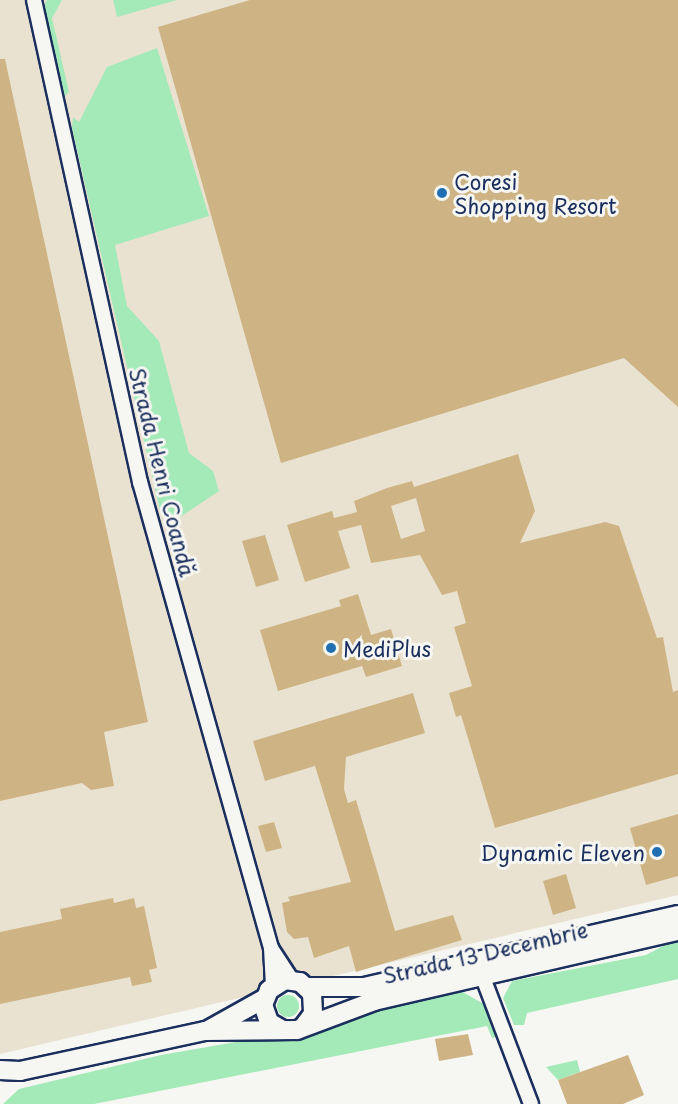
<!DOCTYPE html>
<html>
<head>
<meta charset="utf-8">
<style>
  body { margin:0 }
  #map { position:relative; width:678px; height:1104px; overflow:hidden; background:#f6f6f2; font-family:"Playpen Sans",sans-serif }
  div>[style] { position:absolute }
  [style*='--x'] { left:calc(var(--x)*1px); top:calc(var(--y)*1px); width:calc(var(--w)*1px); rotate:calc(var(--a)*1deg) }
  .built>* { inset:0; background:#eae2d1 }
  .green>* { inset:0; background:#a3eab8 }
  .round { border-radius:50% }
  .building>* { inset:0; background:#ceb484 }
  .roads { filter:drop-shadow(2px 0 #1b2f5e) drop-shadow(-2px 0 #1b2f5e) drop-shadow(0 2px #1b2f5e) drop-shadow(0 -2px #1b2f5e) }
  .minor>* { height:14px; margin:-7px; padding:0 7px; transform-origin:7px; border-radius:7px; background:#f6f6f2 }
  .secondary>* { height:18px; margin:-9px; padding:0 9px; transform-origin:9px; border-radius:9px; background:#f6f6f2 }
  .dots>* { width:16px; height:16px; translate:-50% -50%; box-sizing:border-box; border:3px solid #f6f6f2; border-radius:50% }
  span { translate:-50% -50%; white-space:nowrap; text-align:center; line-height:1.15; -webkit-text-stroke:6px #f6f6f2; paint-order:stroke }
  .poi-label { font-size:21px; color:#1b2f5e }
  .left { translate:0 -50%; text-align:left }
  .right { translate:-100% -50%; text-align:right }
  .street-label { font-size:21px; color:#1b2f5e }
</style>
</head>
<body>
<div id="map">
  <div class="built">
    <div style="clip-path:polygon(0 0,678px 0,678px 895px,0 1054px)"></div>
  </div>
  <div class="green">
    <div style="clip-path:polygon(47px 0,62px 0,52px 18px,69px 92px,64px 97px,43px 8px)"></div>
    <div style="clip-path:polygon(113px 0,177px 0,117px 17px)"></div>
    <div style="clip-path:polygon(157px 48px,209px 216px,115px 245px,127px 306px,159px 341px,189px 453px,213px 471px,219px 491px,180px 517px,160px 510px,72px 128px,73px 117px,79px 122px,107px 67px)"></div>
    <div style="clip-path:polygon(678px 938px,678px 979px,527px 1013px,524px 1025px,514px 1025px,503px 998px,512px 981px,646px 955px)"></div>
    <div style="clip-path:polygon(459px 990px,484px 1004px,498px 1037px,492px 1038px,487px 1026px,94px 1104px,3px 1104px,19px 1089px,161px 1055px,321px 1027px)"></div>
    <div class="round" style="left:277px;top:995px;width:22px;height:22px"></div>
    <div style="clip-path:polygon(577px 1060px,580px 1072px,558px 1080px,546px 1067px)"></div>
  </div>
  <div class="building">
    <div style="clip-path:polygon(250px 0,678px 0,678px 407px,624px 358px,281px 463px,158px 27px)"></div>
    <div style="clip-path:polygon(0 59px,5px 59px,148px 722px,104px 732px,114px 786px,91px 790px,82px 783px,0 801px)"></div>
    <div style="clip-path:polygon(evenodd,518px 454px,535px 511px,520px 543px,605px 522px,619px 526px,657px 638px,663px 637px,673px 692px,678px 690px,678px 774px,495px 828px,461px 715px,456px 717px,449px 693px,472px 686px,454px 627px,466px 623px,457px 591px,442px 595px,420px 555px,371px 563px,361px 525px,338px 531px,350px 568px,305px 582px,287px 525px,332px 511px,334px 518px,357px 512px,354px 501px,387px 488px,412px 481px,414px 487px,518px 454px,416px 498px,425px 531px,401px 539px,391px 506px,416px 498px)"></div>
    <div style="clip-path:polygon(265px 535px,279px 580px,256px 587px,242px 541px)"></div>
    <div style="clip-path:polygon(358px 594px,371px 635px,391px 629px,402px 666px,366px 677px,362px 666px,278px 691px,260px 630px,341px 606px,339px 600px)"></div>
    <div style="clip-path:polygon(413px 693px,425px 733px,346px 757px,344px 789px,348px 803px,356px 800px,395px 931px,453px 915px,462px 940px,356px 972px,349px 946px,314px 958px,308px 937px,294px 939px,287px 932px,282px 903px,290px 901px,288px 897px,351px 882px,315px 766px,265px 781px,253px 741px)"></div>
    <div style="clip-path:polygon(678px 814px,678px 876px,646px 885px,630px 828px)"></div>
    <div style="clip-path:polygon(274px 822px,282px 848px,266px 852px,258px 826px)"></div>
    <div style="clip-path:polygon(566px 874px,576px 908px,553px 915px,543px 881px)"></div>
    <div style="clip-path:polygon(113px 898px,114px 903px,134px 898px,136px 908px,144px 906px,157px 968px,149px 970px,152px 982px,132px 986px,130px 977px,0 1004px,0 932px,62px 919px,60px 909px)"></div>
    <div style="clip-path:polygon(468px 1034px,473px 1055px,439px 1061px,435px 1039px)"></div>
    <div style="clip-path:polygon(628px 1055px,644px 1095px,623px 1104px,567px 1104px,558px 1080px)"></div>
  </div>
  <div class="roads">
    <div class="minor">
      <div style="--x:34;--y:0;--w:494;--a:77.6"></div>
      <div style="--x:140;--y:482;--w:484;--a:74.3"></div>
      <div style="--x:271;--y:948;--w:38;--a:87"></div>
      <div style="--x:271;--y:948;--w:38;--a:57"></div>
      <div style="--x:482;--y:975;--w:138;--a:69.2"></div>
    </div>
    <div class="secondary">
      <div style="--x:307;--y:987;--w:57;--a:0"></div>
      <div style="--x:364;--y:987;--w:322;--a:-12.9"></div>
      <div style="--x:281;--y:1029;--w:14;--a:-150"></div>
      <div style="--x:269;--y:1022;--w:18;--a:-109"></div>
      <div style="--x:263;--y:1005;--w:16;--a:-68"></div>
      <div style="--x:269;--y:990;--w:19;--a:-32"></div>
      <div style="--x:285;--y:980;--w:15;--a:8"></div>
      <div style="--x:300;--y:982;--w:16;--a:43"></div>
      <div style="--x:312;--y:993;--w:21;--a:87"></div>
      <div style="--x:313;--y:1014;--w:15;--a:127"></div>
      <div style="--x:208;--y:1030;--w:64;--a:-29"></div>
      <div style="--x:0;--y:1070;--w:20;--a:3"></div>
      <div style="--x:20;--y:1071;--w:189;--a:-12.2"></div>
      <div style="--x:205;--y:1031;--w:92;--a:-0.6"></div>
      <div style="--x:297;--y:1030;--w:82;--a:-20.6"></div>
      <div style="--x:374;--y:1001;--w:312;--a:-13"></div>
    </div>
  </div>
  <div class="dots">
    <div style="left:442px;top:193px;background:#1f6fb2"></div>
    <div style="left:331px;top:648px;background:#1f6fb2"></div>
    <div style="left:657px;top:852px;background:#1f6fb2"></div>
  </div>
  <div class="poi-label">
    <span class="left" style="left:454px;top:193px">Coresi<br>Shopping Resort</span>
    <span class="left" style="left:343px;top:648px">MediPlus</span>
    <span class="right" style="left:645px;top:852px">Dynamic Eleven</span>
  </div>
  <div class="street-label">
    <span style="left:163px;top:472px;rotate:76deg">Strada Henri Coandă</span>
    <span style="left:485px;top:952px;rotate:-13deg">Strada 13 Decembrie</span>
  </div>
</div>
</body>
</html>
